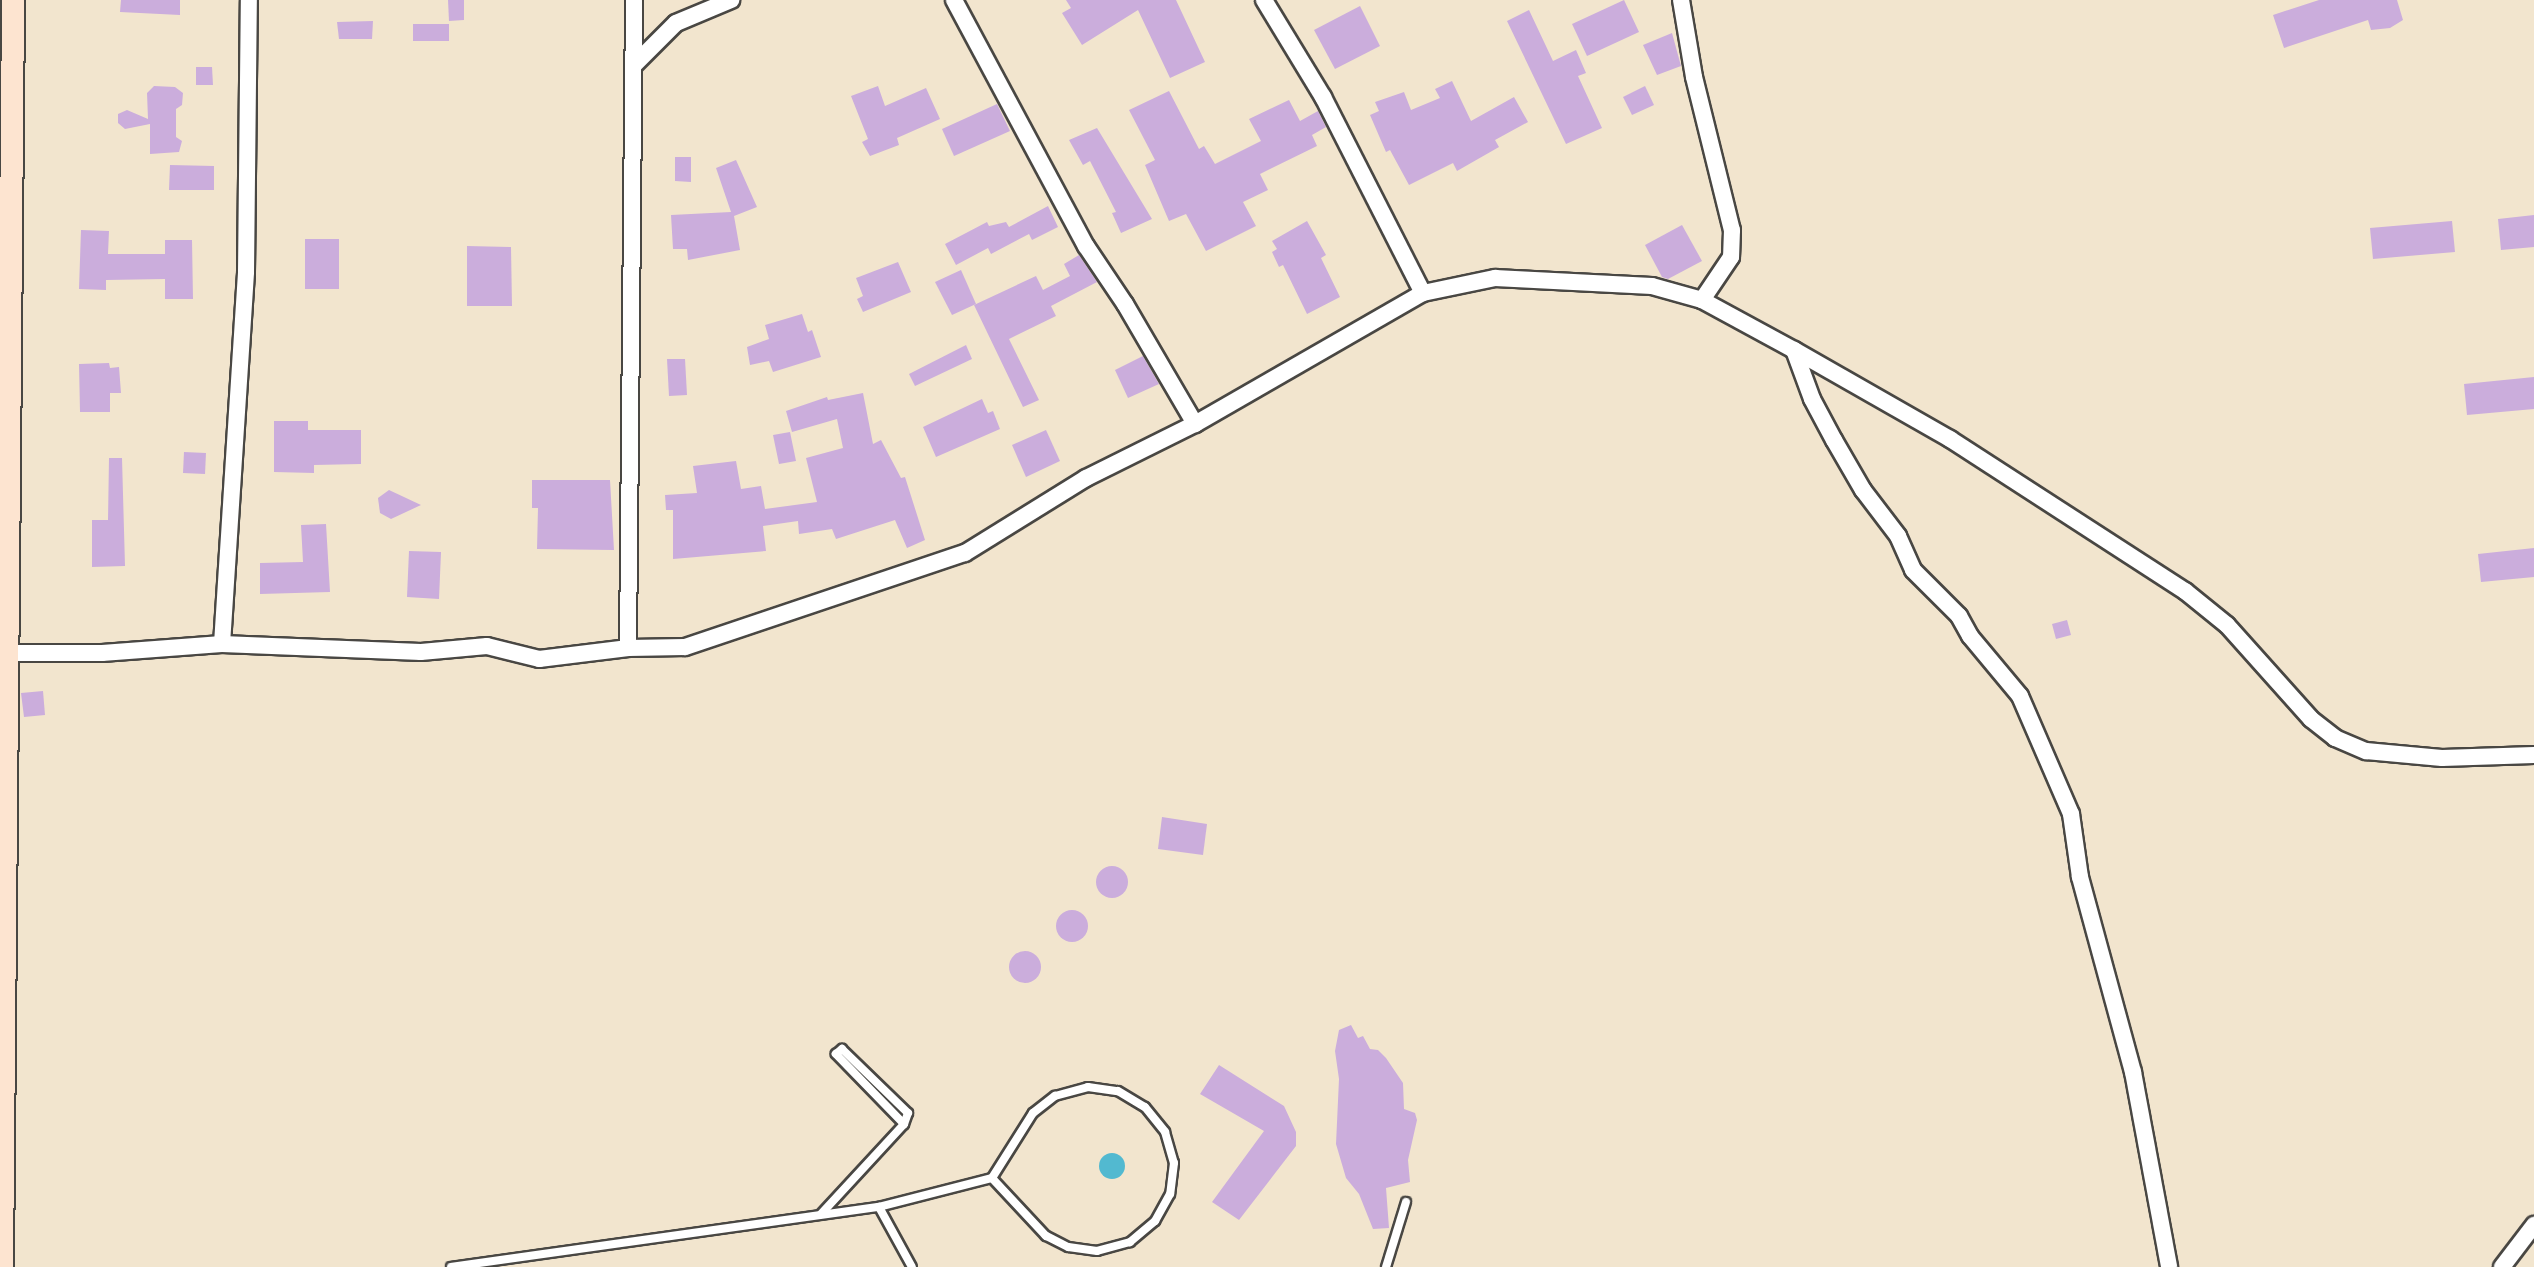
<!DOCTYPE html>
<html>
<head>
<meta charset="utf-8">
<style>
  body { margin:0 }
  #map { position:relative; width:2534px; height:1267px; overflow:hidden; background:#f2e5ce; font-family:"Libre Bodoni",serif }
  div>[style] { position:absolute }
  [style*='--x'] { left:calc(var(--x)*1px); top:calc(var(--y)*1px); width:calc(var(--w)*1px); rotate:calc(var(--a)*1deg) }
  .water>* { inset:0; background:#52b9d0 }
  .round { border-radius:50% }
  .building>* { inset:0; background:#cbaddc }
  .roads { filter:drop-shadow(2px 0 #494743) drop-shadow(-2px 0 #494743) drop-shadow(0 2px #494743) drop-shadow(0 -2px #494743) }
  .lane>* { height:8px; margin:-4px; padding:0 4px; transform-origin:4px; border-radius:4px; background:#fff }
  .street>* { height:16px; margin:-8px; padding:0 8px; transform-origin:8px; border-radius:8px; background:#fff }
  .secondary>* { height:22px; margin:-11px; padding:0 11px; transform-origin:11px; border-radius:11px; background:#fde4d0 }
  span { translate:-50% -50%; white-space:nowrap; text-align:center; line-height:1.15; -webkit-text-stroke:6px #f6f6f2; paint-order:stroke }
</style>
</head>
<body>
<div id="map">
  <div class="water">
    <div class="round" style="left:1099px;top:1153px;width:26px;height:26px"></div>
  </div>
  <div class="building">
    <div style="clip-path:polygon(121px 0,180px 0,180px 15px,120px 12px)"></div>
    <div style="clip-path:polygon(448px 0,464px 0,464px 20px,449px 21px)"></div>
    <div style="clip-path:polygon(1066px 0,1176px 0,1205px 62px,1170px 78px,1138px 10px,1082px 45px,1062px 13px,1071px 8px)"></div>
    <div style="clip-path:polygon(1624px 0,1639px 32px,1587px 56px,1572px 24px)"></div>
    <div style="clip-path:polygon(2319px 0,2397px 0,2403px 20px,2390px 28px,2371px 30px,2368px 20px,2284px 48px,2273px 15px)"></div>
    <div style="clip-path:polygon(1360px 6px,1380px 46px,1335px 69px,1314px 30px)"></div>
    <div style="clip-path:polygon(1529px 10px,1553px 61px,1576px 50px,1586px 73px,1578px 76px,1602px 128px,1566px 144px,1507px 21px)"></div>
    <div style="clip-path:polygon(373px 21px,372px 39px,339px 39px,337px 22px)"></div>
    <div style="clip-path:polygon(413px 24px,449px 24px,449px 41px,413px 41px)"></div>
    <div style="clip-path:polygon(1672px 33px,1681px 66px,1657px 75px,1643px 45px)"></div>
    <div style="clip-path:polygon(196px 67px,212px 67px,213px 85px,196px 85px)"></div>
    <div style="clip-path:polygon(1452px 81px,1471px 121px,1514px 97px,1528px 122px,1495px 140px,1499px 147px,1457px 171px,1453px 163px,1409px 185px,1390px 150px,1386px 152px,1370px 115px,1379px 111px,1375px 102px,1404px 92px,1411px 110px,1440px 98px,1435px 89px)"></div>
    <div style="clip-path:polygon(154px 86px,175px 87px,183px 93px,182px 105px,176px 109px,176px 137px,182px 141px,179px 152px,150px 154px,150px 124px,125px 129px,118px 123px,118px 114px,127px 110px,148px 119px,147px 93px)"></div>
    <div style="clip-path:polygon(878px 86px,885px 106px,926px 88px,940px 119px,897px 138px,899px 145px,870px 156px,862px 142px,868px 139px,851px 96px)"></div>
    <div style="clip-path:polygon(1645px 86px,1654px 105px,1632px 115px,1623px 97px)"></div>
    <div style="clip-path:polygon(1169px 91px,1199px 149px,1204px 146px,1215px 164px,1261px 141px,1249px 119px,1289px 100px,1300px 121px,1318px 111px,1326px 127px,1312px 135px,1317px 146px,1260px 174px,1268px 190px,1243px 202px,1256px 226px,1206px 251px,1186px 214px,1169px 221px,1145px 165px,1155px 160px,1129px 110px)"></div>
    <div style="clip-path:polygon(997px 104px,1010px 131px,954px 156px,942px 129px)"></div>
    <div style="clip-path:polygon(1097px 128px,1152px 219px,1121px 233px,1112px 213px,1116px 212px,1090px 161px,1083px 165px,1069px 140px)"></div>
    <div style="clip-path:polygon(675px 157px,691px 157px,691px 182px,675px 181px)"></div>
    <div style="clip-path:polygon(736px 160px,757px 207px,734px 216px,740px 250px,688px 260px,687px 249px,673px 249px,671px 215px,731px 212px,716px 168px)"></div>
    <div style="clip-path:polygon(170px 165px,214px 166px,214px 190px,169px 190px)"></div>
    <div style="clip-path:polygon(1048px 206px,1058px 227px,1032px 240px,1029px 234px,991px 254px,988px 248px,956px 265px,945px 244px,987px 222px,989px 226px,1006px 222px,1009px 227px)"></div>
    <div style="clip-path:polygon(2534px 215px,2534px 247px,2501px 250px,2498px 219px)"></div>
    <div style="clip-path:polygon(1307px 221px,1326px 255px,1321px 258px,1340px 297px,1307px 314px,1283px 265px,1279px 267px,1272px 252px,1277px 249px,1272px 241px)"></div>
    <div style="clip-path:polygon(2452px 221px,2455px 252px,2373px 259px,2370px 228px)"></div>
    <div style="clip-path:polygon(1682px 225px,1702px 261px,1668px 279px,1662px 277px,1645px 245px)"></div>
    <div style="clip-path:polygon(81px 230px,109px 231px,108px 254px,165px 254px,165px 240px,192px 240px,193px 299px,165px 299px,165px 279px,106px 280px,106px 290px,79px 289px)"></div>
    <div style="clip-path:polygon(305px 239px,339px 239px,339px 289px,305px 289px)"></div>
    <div style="clip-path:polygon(467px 246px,511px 247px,512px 306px,467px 306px)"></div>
    <div style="clip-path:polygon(1079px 255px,1097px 282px,1051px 306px,1056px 316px,1009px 339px,1039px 400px,1023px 407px,974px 305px,1036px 276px,1043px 290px,1070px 276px,1064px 264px)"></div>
    <div style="clip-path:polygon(898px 262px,911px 292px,863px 312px,857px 299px,863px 296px,856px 278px)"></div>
    <div style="clip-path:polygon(961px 270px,976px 304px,952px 315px,935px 282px)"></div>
    <div style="clip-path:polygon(802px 314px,808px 332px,812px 330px,821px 357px,773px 372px,769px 361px,750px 365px,747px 347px,769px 339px,765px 325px)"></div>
    <div style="clip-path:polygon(966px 345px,972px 359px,915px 386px,909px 374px)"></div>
    <div style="clip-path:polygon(1143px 356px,1159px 384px,1128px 398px,1115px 370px)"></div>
    <div style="clip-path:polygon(667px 359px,685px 359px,687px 395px,669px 396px)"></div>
    <div style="clip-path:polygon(109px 363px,110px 368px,119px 367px,121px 393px,110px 393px,110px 412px,80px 412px,79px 364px)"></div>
    <div style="clip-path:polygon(2534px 377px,2534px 409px,2467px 415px,2464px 384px)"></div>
    <div style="clip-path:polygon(863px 393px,873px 444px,881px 440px,901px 478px,905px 477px,925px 540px,907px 548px,895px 520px,836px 539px,832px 529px,799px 534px,798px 521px,763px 526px,766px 551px,673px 559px,673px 510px,666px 510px,665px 495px,697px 493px,693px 466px,736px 461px,741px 489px,761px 486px,765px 509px,817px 502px,806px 458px,843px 448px,837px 419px,792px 432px,786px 411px,827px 397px,828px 400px)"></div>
    <div style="clip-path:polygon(982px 399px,988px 413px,993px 411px,1000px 429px,936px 457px,923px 427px)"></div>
    <div style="clip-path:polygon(274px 421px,308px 421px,308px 430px,361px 430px,361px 464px,314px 465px,314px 473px,274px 472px)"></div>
    <div style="clip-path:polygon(1046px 430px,1060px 461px,1026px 477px,1012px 445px)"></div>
    <div style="clip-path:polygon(790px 432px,796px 461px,779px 464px,773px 435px)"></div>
    <div style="clip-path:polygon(184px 452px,206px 453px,205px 474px,183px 473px)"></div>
    <div style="clip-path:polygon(109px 458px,122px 458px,125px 566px,92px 567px,92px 520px,108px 520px)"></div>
    <div style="clip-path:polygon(532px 480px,610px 480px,614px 550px,537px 549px,538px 508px,532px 508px)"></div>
    <div style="clip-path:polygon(389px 490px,421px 505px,391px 519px,380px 513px,378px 498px)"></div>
    <div style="clip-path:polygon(326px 524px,330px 592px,260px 594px,260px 563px,303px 562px,301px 525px)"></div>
    <div style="clip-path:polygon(2534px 548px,2534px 577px,2481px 582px,2478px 554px)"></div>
    <div style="clip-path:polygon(409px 551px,441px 552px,439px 599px,407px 597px)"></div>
    <div style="clip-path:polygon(2067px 620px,2071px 635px,2056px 639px,2052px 624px)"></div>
    <div style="clip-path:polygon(43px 691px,45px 715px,24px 717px,21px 693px)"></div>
    <div style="clip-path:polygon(1162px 817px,1207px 824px,1203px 855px,1158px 849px)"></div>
    <div class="round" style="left:1096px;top:866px;width:32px;height:32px"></div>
    <div class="round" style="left:1056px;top:910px;width:32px;height:32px"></div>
    <div class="round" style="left:1009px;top:951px;width:32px;height:32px"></div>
    <div style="clip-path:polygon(1351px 1025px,1358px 1038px,1363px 1036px,1370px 1049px,1378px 1050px,1386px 1058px,1403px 1083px,1404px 1109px,1415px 1113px,1417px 1120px,1408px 1160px,1410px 1182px,1386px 1188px,1389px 1228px,1373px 1229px,1359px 1194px,1346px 1178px,1336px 1144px,1339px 1079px,1335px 1051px,1339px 1030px)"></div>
    <div style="clip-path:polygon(1219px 1065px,1284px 1106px,1296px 1132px,1296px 1146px,1239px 1220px,1212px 1202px,1264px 1131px,1200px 1094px)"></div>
  </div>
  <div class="roads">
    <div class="lane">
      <div style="--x:1088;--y:1087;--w:30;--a:8"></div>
      <div style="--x:1118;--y:1091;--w:31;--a:31"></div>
      <div style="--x:1145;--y:1107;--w:32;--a:51"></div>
      <div style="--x:1165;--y:1132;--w:32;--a:74"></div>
      <div style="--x:1174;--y:1163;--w:31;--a:97"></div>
      <div style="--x:1170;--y:1194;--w:31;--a:119"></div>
      <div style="--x:1155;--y:1221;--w:33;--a:140"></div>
      <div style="--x:1130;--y:1242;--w:34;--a:165"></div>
      <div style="--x:1097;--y:1251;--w:29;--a:-172"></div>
      <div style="--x:1068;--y:1247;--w:25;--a:-153"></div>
      <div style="--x:1046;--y:1236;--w:79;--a:-133"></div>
      <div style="--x:992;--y:1178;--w:77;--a:-57.8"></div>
      <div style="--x:1033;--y:1113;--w:28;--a:-38"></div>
      <div style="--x:1055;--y:1096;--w:34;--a:-15"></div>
      <div style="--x:879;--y:1207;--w:68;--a:61.2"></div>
      <div style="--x:821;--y:1214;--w:122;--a:-47.3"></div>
      <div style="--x:904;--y:1124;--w:98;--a:-134.2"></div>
      <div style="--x:836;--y:1054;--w:8;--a:-40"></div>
      <div style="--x:842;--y:1049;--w:92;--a:44.1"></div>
      <div style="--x:908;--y:1113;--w:12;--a:110"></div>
      <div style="--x:451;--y:1267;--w:432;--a:-8"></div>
      <div style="--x:879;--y:1207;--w:117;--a:-14.4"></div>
      <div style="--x:1386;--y:1267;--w:68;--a:-72.9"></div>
    </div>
    <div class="street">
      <div style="--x:954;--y:0;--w:279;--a:61.8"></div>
      <div style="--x:1086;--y:246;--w:70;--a:56.1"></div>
      <div style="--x:1125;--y:304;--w:139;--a:59.7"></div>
      <div style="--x:1264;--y:0;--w:114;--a:58.7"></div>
      <div style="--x:1323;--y:97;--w:220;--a:63"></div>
      <div style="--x:1681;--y:0;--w:78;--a:80.4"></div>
      <div style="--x:1694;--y:77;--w:158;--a:76.1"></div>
      <div style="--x:1732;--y:230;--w:27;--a:92"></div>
      <div style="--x:1731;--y:257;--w:52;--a:124"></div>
      <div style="--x:634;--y:65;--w:59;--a:-45"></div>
      <div style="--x:676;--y:23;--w:60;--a:-22.7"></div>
      <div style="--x:1794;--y:350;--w:52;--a:69.8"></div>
      <div style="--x:1812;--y:399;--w:47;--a:61.8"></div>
      <div style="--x:1834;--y:440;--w:58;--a:59.9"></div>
      <div style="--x:1863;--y:490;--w:58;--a:52.7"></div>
      <div style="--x:1898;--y:536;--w:37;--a:66"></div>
      <div style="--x:1913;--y:570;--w:65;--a:45"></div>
      <div style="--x:1959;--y:616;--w:23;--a:61"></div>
      <div style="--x:1970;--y:636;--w:78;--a:50.2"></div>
      <div style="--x:2020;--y:696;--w:129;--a:66.6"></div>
      <div style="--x:2071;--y:814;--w:64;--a:81.9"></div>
      <div style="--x:2080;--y:877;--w:202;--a:74.8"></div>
      <div style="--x:2133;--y:1072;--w:198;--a:79.5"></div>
      <div style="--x:222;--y:644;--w:373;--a:-86.3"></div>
      <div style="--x:246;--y:272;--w:272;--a:-89.4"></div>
      <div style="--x:628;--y:648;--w:648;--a:-89.47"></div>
      <div style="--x:5;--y:658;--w:5;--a:-90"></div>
      <div style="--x:5;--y:653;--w:97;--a:0"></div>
      <div style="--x:102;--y:653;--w:120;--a:-4.3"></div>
      <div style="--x:222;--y:644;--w:199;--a:2.3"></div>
      <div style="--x:421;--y:652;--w:66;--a:-5.2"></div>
      <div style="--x:487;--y:646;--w:54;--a:14"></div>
      <div style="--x:539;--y:659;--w:90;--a:-7"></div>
      <div style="--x:628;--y:648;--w:57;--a:-1"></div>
      <div style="--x:685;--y:647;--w:295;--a:-18.6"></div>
      <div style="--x:965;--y:553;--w:142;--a:-31.8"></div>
      <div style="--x:1086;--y:478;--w:122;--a:-26.4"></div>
      <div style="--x:1195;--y:424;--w:263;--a:-29.9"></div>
      <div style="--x:1423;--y:293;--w:74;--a:-11.8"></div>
      <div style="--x:1495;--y:278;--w:157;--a:2.9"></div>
      <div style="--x:1652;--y:286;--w:52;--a:15.6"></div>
      <div style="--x:1702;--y:300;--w:105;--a:28.5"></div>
      <div style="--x:1794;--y:350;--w:180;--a:29.7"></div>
      <div style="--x:1950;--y:439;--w:280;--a:32.9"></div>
      <div style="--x:2185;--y:591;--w:54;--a:39"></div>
      <div style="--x:2227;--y:625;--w:126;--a:48.2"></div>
      <div style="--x:2311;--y:719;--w:31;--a:38"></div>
      <div style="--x:2335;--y:738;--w:34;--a:23"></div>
      <div style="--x:2366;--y:751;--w:76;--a:5.3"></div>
      <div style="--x:2442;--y:758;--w:92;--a:-1.9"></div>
      <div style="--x:2502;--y:1267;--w:53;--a:-52.7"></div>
    </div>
    <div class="secondary">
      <div style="--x:2;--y:1267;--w:1267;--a:-89.5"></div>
    </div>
  </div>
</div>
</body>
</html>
